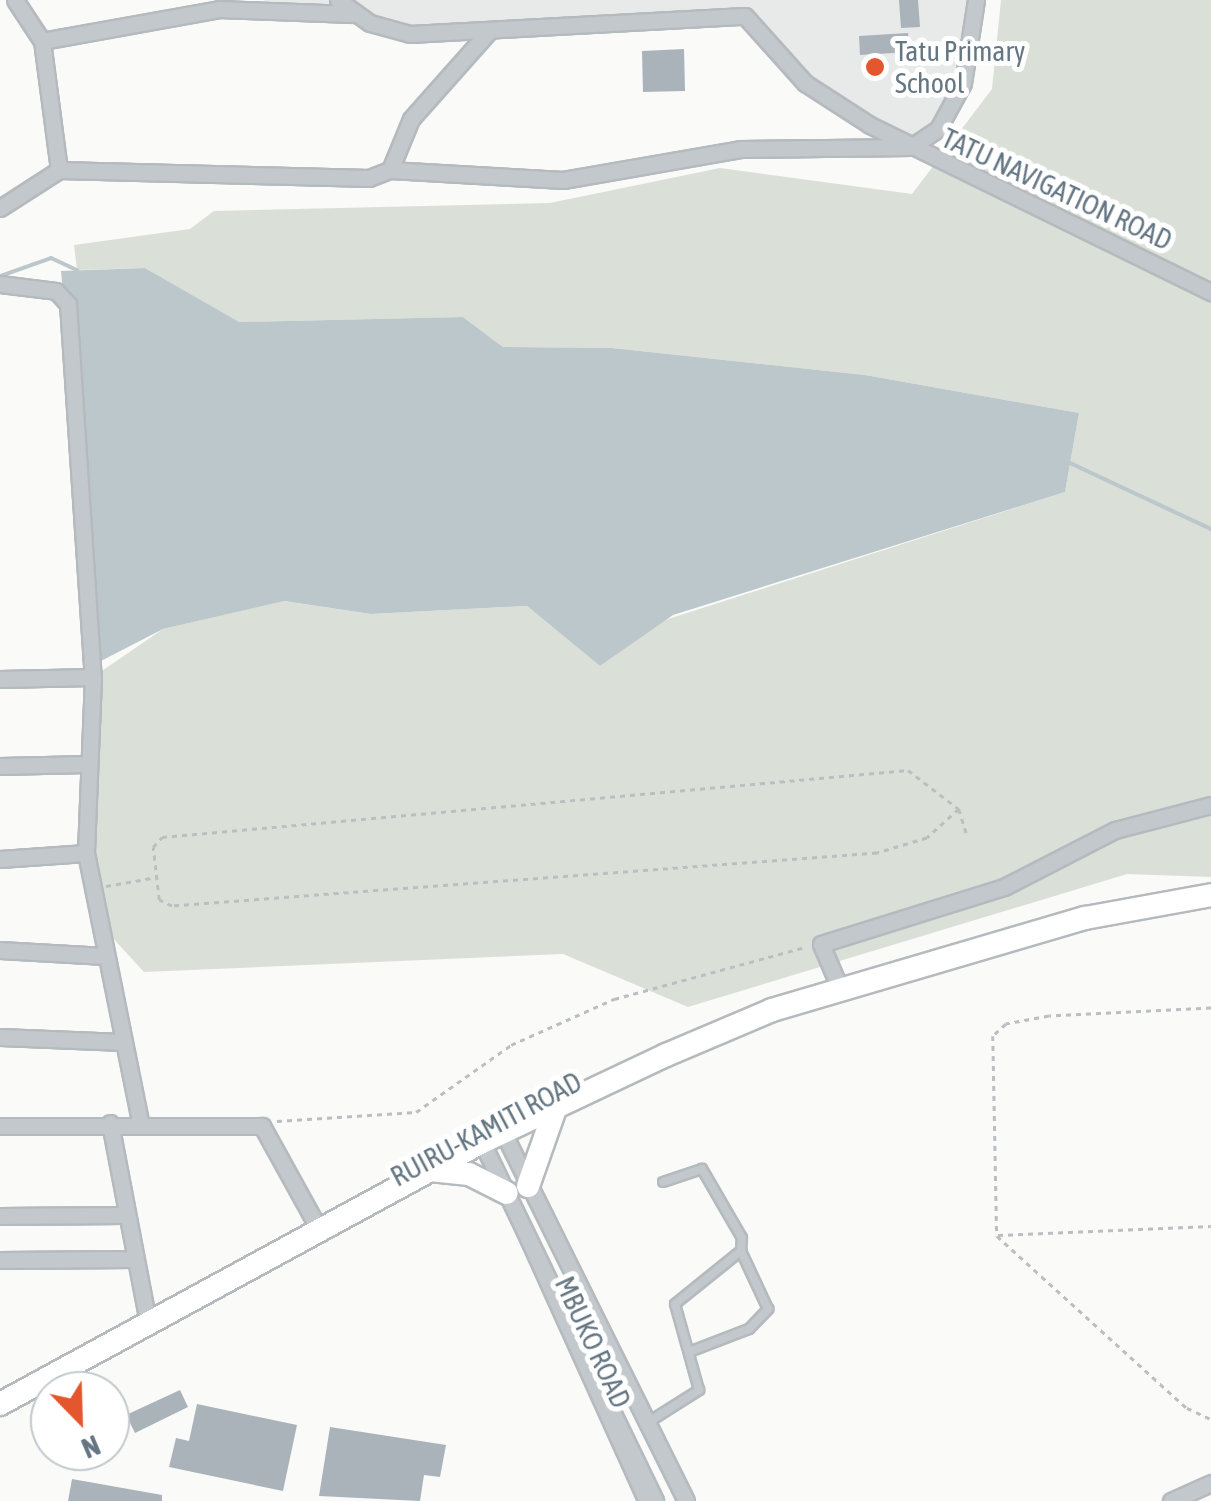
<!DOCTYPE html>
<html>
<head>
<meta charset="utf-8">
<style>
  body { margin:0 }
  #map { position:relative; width:1211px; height:1501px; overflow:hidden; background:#fafaf8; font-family:"Asap Condensed",sans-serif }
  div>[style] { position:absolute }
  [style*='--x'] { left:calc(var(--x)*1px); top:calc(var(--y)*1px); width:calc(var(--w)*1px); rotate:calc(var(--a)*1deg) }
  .built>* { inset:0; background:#e8e9e9 }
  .green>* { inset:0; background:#dadfd7 }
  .water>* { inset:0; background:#bbc7cb }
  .stream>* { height:4px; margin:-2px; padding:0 2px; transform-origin:2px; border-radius:2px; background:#bbc7cb }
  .building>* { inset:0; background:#aab3b9 }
  .path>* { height:2.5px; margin-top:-1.25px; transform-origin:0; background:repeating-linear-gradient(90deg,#bbbfc2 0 5px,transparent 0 10px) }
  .roads { filter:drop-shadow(2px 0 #b5babe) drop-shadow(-2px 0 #b5babe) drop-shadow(0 2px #b5babe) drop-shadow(0 -2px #b5babe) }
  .lane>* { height:8px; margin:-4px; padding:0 4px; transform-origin:4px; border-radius:4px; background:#c3c8cc }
  .street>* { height:15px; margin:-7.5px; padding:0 7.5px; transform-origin:7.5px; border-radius:7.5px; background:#c3c8cc }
  .primary>* { height:22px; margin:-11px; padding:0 11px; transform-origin:11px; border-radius:11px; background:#fff }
  .dots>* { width:28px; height:28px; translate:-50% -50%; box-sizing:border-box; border:5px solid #fff; border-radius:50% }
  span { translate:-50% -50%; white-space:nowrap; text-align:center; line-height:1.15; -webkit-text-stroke:10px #fff; paint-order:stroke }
  .poi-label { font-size:28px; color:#657683 }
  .left { translate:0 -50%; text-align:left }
  .street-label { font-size:28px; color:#657683 }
  .north { position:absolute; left:30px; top:1371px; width:100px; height:100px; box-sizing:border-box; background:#fff; border:2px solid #c1c8cd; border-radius:50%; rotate:157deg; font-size:28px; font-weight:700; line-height:40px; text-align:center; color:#657683 }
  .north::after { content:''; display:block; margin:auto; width:35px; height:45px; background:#e4572e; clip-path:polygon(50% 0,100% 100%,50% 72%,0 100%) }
</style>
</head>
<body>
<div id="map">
  <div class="built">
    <div style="clip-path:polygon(263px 0,966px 0,978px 12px,951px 108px,911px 147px,805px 83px,745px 16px,436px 38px,305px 17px)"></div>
  </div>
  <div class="green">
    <div style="clip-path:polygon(1001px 0,1211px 0,1211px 877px,1127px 874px,688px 1007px,563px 954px,144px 972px,100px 924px,88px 785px,93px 677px,163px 629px,283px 601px,371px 614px,527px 606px,600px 666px,665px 620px,1065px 492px,1079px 413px,865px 375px,612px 348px,503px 347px,463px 317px,238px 322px,145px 268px,77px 270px,74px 245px,190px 229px,214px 211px,550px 203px,720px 168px,912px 194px,992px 89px)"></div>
  </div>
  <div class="water">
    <div style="clip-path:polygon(145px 268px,239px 322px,463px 317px,503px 347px,612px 348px,865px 375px,1079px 413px,1065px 492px,673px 615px,600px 666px,527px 606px,371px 614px,284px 601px,163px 629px,97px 663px,61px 271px)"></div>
  </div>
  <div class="stream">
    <div style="--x:0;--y:276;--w:54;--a:-19.4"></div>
    <div style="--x:51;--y:258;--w:29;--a:25"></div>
    <div style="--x:1070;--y:463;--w:156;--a:25.1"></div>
  </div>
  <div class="building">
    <div style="clip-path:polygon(899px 0,918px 0,920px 27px,901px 28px)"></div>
    <div style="clip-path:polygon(908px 33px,910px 52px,860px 55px,859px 36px)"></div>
    <div style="clip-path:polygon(684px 49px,685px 91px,643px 92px,642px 51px)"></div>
    <div style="clip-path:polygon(180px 1390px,188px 1407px,135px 1433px,126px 1415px)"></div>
    <div style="clip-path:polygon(197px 1404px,297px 1425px,283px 1491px,169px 1467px,176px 1438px,189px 1441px)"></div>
    <div style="clip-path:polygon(330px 1427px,446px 1445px,440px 1477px,424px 1475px,420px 1501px,319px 1496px)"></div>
    <div style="clip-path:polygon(72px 1479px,162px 1495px,162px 1501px,68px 1501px)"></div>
  </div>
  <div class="path">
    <div style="--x:959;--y:809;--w:43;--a:137.8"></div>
    <div style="--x:927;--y:838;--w:52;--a:163.3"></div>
    <div style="--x:877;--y:853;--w:707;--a:175.7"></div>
    <div style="--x:172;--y:906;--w:14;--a:-155"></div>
    <div style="--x:159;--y:900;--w:53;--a:-96.5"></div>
    <div style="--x:153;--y:847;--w:13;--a:-48"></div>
    <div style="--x:162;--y:837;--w:749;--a:-5.13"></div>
    <div style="--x:908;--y:770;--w:64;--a:37.4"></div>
    <div style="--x:959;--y:809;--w:28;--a:73"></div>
    <div style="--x:106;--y:886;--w:52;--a:-10"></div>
    <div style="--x:1211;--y:1008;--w:162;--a:177.2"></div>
    <div style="--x:1049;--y:1016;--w:44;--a:169.5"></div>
    <div style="--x:1006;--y:1024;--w:18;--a:137"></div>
    <div style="--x:993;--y:1036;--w:200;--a:88.9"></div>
    <div style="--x:997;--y:1236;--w:256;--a:42.2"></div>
    <div style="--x:1187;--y:1408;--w:26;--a:25"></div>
    <div style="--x:277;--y:1121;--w:139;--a:-3.7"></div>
    <div style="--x:416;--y:1112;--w:116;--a:-35.2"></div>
    <div style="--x:511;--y:1045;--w:113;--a:-24.1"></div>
    <div style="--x:614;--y:999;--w:198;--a:-15.2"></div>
    <div style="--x:998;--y:1235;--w:213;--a:-2.4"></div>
  </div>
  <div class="roads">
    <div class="lane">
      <div style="--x:510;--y:1206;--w:324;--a:65.7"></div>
      <div style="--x:689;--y:1352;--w:64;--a:-21"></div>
      <div style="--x:749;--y:1329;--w:28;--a:-46"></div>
      <div style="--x:768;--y:1309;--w:64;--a:-115"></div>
      <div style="--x:647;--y:1423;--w:62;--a:-32.4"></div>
      <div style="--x:699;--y:1390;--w:89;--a:-105.6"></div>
      <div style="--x:675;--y:1304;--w:85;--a:-38.8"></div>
      <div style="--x:741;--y:1251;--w:13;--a:-86"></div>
      <div style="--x:742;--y:1238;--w:80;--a:-120.1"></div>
      <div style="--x:702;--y:1169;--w:41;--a:161.6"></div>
    </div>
    <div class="street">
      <div style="--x:338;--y:0;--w:39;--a:36"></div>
      <div style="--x:370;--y:23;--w:41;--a:15.4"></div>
      <div style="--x:410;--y:34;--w:335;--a:-3.1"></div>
      <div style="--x:745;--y:16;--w:90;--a:48.2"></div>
      <div style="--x:805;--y:83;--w:77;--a:32.9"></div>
      <div style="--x:870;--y:125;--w:380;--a:26.1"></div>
      <div style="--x:42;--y:41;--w:180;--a:-10.2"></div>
      <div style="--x:219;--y:9;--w:132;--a:2.2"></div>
      <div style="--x:59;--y:170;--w:310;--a:1.5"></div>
      <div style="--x:369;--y:178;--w:22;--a:-21"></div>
      <div style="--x:390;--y:170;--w:55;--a:-67.6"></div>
      <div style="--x:411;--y:119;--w:119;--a:-48.4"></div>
      <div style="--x:390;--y:170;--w:173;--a:3.3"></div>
      <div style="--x:563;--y:180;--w:180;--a:-9.9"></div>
      <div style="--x:740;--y:149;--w:171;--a:-0.7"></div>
      <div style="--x:911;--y:147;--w:32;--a:-34"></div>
      <div style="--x:938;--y:129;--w:52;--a:-61.5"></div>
      <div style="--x:963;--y:83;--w:84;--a:-81.1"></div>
      <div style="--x:0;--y:208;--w:70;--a:-32.8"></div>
      <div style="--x:59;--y:170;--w:130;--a:-97.5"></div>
      <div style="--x:42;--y:41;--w:49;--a:-123.4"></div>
      <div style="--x:0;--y:284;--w:56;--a:7.1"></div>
      <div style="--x:56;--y:291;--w:18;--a:47"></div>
      <div style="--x:68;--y:304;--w:374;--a:86.2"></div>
      <div style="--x:93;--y:677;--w:176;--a:92.3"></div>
      <div style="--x:86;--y:853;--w:273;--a:78.6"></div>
      <div style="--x:0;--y:679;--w:93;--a:-1.2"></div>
      <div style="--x:0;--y:766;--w:88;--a:-1.3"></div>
      <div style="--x:0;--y:859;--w:86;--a:-4"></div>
      <div style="--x:0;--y:950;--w:105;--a:3.3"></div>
      <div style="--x:841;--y:991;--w:51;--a:-113.1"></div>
      <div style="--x:821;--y:944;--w:192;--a:-17.3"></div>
      <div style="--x:1004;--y:887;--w:125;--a:-27.2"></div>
      <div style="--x:1115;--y:830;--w:99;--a:-14.6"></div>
      <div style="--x:0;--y:1037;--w:123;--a:2.3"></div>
      <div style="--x:497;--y:1120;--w:425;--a:63.6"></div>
      <div style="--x:110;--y:1123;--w:203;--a:79.2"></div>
      <div style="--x:0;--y:1126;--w:262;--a:0"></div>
      <div style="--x:262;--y:1126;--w:120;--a:61.1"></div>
      <div style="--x:476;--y:1130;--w:412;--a:64.2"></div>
      <div style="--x:0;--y:1216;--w:124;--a:-0.5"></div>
      <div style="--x:0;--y:1260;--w:133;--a:-0.4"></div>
      <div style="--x:1171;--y:1501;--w:44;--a:-24.2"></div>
    </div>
    <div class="primary">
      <div style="--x:430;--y:1170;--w:39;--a:6"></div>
      <div style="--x:469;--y:1174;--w:42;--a:26.6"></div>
      <div style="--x:528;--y:1186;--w:85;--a:-70.7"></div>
      <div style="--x:0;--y:1404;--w:549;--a:-28.53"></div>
      <div style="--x:482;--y:1142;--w:204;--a:-25.3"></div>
      <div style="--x:666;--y:1055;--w:115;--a:-23"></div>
      <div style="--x:772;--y:1010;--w:326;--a:-16.4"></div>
      <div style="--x:1085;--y:918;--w:128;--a:-10.3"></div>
    </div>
  </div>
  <div class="dots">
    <div style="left:875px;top:67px;background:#e4572e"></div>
  </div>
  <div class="poi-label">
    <span class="left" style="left:895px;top:67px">Tatu Primary<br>School</span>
  </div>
  <div class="street-label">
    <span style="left:1057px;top:189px;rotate:25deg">TATU NAVIGATION ROAD</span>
    <span style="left:486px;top:1129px;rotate:-28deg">RUIRU-KAMITI ROAD</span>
    <span style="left:593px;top:1342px;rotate:65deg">MBUKO ROAD</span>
  </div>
  <div class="north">N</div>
</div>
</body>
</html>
